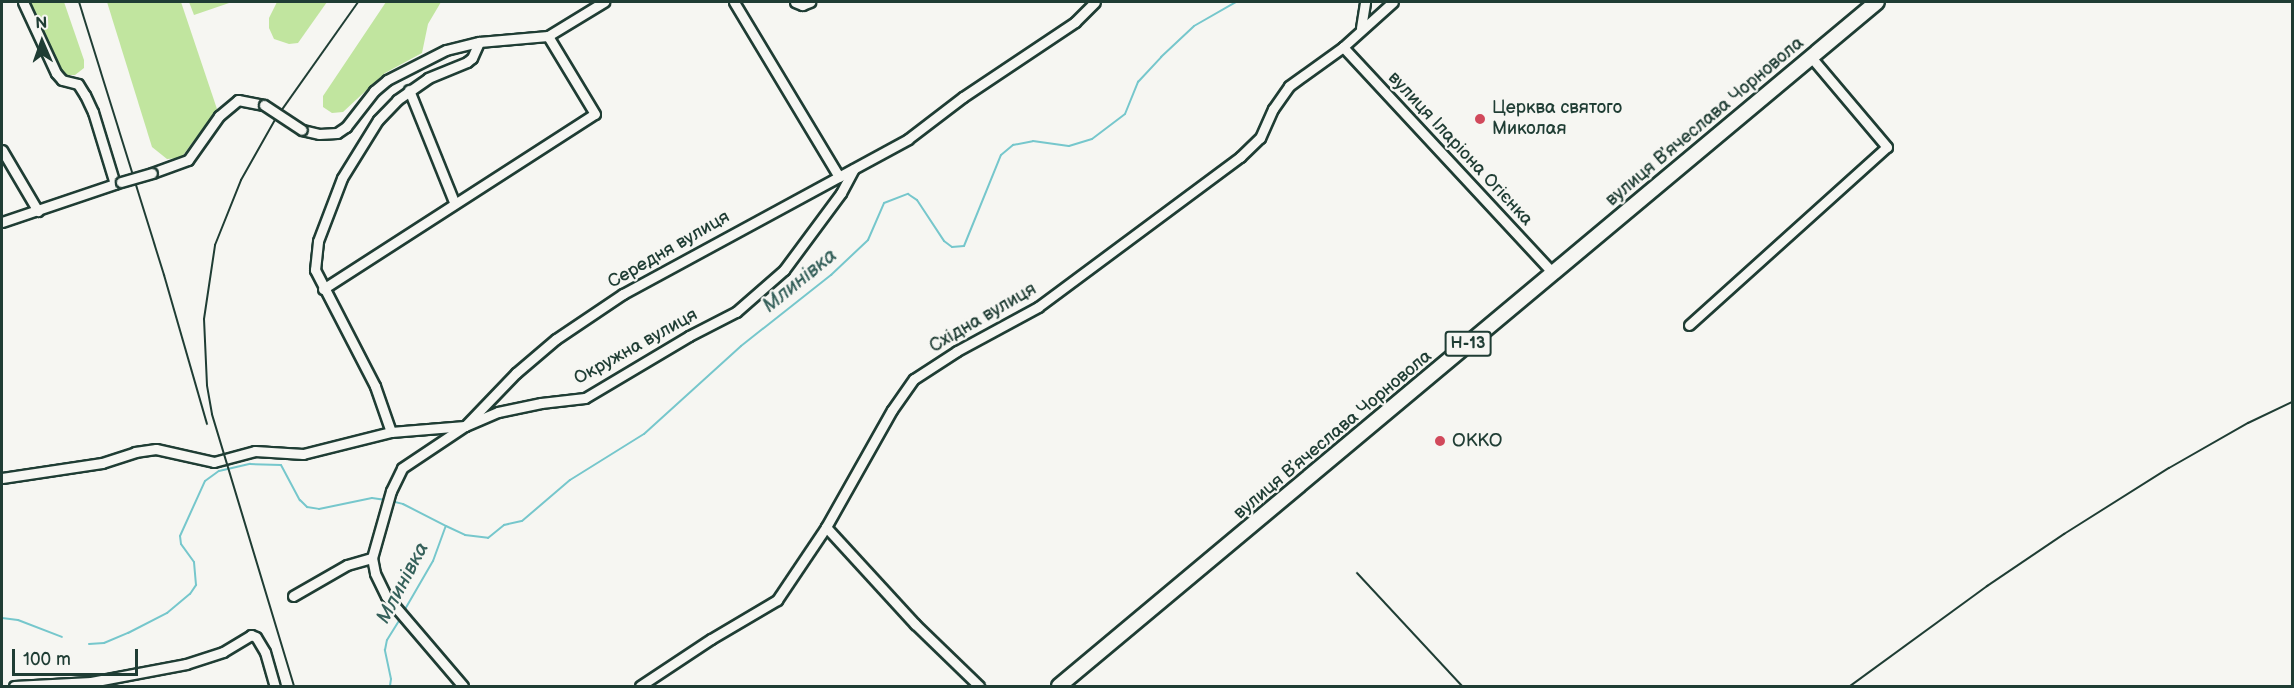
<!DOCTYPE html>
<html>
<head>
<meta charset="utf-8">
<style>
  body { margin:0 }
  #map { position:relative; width:2294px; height:688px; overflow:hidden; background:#f6f6f2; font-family:"Balsamiq Sans",sans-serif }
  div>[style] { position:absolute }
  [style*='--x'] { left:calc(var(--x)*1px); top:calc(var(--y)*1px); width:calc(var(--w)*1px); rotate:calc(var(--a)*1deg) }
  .green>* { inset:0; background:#c1e59f }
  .stream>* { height:2px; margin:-1px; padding:0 1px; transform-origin:1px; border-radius:1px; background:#76c7cc }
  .roads { filter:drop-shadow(2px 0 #1f3d34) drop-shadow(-2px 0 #1f3d34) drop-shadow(0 2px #1f3d34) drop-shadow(0 -2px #1f3d34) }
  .minor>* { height:9px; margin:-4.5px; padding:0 4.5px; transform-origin:4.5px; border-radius:4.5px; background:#f6f6f2 }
  .primary>* { height:14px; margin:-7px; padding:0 7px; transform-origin:7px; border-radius:7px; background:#f6f6f2 }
  .rail>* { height:2px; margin:-1px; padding:0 1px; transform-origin:1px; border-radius:1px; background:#1f3d34 }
  .bridges { filter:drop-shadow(2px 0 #1f3d34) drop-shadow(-2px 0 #1f3d34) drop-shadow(0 2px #1f3d34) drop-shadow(0 -2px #1f3d34) }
  .minor-bridge>* { height:9px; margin:-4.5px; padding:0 4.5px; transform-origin:4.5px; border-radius:4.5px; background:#f6f6f2 }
  .dots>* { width:16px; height:16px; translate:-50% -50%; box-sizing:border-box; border:3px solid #f6f6f2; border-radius:50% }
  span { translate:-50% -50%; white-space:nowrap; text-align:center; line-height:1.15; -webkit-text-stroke:4.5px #f6f6f2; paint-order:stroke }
  .shield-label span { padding:2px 4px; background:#f6f6f2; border:2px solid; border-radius:4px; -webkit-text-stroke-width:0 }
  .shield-label { font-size:16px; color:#1f3d34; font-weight:700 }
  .poi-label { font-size:18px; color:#1f3d34 }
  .left { translate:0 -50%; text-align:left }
  .street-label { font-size:18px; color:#1f3d34 }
  .water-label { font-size:20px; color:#35605a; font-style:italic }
  .frame { position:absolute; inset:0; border:3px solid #1f3d34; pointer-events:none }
  .north { position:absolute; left:12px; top:12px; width:60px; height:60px; -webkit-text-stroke:4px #f6f6f2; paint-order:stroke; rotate:358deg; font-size:16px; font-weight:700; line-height:24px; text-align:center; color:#1f3d34 }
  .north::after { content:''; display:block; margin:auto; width:21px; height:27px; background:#1f3d34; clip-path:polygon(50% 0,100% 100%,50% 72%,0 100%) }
  .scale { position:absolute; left:12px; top:649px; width:126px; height:27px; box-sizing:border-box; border:3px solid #1f3d34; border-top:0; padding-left:8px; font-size:18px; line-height:21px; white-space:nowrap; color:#1f3d34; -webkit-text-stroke:4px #f6f6f2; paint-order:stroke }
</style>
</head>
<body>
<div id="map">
  <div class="green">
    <div style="clip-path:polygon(30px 2px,64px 2px,84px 60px,84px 68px,75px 75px,66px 75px,58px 68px)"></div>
    <div style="clip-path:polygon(107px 2px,181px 2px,217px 109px,181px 158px,167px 159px,152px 147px)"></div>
    <div style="clip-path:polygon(189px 2px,232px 2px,194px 15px)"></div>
    <div style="clip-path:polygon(277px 2px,327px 2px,298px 43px,289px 44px,274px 39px,269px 28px,269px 18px)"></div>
    <div style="clip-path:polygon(386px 2px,441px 2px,428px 24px,422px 53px,385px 73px,343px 112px,332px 113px,323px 107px,323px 96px)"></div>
  </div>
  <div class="stream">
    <div style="--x:391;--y:501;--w:12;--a:14"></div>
    <div style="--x:403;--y:504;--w:48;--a:27.1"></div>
    <div style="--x:404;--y:611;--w:58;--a:-59.9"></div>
    <div style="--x:433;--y:561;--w:37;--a:-70"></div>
    <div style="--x:446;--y:526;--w:21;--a:25"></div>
    <div style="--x:465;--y:535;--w:23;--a:7"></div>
    <div style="--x:488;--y:538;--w:21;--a:-39"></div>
    <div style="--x:504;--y:525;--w:18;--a:-13"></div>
    <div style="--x:522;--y:521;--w:63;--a:-40.5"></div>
    <div style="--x:570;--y:480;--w:87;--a:-31.9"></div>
    <div style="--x:644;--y:434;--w:131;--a:-42.2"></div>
    <div style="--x:741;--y:346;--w:115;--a:-38.3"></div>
    <div style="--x:831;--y:275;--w:51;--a:-43.4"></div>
    <div style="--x:868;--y:240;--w:40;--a:-66.6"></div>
    <div style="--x:884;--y:203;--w:26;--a:-21"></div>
    <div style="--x:908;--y:194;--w:11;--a:34"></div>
    <div style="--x:917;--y:200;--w:49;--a:56.6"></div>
    <div style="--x:944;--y:241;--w:10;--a:37"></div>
    <div style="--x:952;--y:247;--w:12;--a:-5"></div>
    <div style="--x:964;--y:246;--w:98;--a:-67.9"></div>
    <div style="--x:1001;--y:155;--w:16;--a:-40"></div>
    <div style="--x:1013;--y:145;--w:20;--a:-11"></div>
    <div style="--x:1033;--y:141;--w:36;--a:8"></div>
    <div style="--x:1069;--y:146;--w:24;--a:-17"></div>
    <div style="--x:1092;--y:139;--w:41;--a:-37.1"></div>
    <div style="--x:1125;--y:114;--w:35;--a:-68"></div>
    <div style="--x:1138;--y:82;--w:34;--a:-47"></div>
    <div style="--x:1161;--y:57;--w:45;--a:-43.2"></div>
    <div style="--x:1194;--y:26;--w:48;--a:-29.7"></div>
    <div style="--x:2;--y:618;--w:16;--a:7"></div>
    <div style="--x:18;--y:620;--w:47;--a:21.1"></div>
    <div style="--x:89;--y:644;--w:15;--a:-4"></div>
    <div style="--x:104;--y:643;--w:26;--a:-23"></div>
    <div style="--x:128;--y:633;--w:44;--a:-27.1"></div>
    <div style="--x:167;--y:613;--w:30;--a:-40"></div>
    <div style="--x:190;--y:594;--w:11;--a:-56"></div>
    <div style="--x:196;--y:585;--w:23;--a:-95"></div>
    <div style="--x:194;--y:562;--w:22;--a:-126"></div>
    <div style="--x:181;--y:544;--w:8;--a:-97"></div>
    <div style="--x:180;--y:536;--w:60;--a:-65.6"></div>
    <div style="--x:205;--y:481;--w:17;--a:-36"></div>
    <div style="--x:219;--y:471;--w:32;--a:-13"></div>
    <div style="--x:250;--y:464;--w:31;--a:2"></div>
    <div style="--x:281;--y:465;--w:40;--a:62"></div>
    <div style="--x:300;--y:500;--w:10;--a:45"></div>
    <div style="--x:307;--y:507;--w:12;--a:9"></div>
    <div style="--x:319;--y:509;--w:54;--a:-11.7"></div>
    <div style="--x:372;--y:498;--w:14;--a:8"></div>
    <div style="--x:390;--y:686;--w:7;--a:-82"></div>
    <div style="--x:391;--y:679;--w:30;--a:-102"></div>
    <div style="--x:385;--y:650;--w:10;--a:-79"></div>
    <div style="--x:387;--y:640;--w:25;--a:-58"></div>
  </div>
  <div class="roads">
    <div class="minor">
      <div style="--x:23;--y:2;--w:78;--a:65.1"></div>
      <div style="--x:56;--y:73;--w:9;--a:49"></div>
      <div style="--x:62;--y:80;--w:16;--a:14"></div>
      <div style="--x:78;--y:84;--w:13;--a:58"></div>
      <div style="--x:85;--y:95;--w:19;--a:65"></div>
      <div style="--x:93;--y:112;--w:75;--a:73"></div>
      <div style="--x:734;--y:2;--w:204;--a:59"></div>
      <div style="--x:795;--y:2;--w:8;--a:23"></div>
      <div style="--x:802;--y:5;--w:9;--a:-21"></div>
      <div style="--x:1361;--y:28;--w:26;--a:-81"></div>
      <div style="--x:1343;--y:47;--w:309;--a:47.1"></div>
      <div style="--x:409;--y:90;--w:121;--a:68.1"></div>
      <div style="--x:302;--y:130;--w:17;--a:13"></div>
      <div style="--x:319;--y:134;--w:18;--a:-3"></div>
      <div style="--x:337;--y:133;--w:11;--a:-34"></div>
      <div style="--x:346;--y:127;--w:46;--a:-52.1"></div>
      <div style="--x:374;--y:91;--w:17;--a:-40"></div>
      <div style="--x:387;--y:80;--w:66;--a:-27"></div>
      <div style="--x:446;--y:50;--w:34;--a:-14"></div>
      <div style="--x:2;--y:150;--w:71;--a:59.5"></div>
      <div style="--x:152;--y:173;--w:38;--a:-20"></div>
      <div style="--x:188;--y:160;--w:54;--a:-54.8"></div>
      <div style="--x:219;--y:116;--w:25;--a:-40"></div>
      <div style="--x:238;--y:100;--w:26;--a:11"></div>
      <div style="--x:2;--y:222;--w:122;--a:-18.6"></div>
      <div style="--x:323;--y:289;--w:323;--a:-32.8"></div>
      <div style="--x:595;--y:114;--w:91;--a:-121.1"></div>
      <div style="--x:1689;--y:325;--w:266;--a:-42"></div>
      <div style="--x:1887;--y:147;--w:118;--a:-130.2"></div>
      <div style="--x:391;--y:432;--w:49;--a:-109.2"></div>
      <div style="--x:375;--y:386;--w:131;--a:-117.3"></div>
      <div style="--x:315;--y:270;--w:29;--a:-84"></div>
      <div style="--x:318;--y:241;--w:67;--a:-69.1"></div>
      <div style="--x:342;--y:178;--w:68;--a:-58.2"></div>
      <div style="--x:378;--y:120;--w:28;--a:-46"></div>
      <div style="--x:397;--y:100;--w:38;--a:-35"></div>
      <div style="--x:428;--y:78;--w:42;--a:-22.3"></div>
      <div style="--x:467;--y:62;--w:6;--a:-39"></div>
      <div style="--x:472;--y:58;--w:17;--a:-66"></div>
      <div style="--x:479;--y:42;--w:69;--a:-5"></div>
      <div style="--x:548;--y:36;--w:66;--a:-31.3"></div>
      <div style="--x:2;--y:478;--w:101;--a:-8.5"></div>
      <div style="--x:102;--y:463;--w:35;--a:-18"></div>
      <div style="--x:135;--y:452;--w:21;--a:-8"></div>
      <div style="--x:156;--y:449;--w:59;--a:12.6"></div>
      <div style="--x:214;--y:462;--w:42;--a:-15"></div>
      <div style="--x:255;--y:451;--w:48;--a:3.6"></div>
      <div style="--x:303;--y:454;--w:91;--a:-14"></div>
      <div style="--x:391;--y:432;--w:74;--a:-4.6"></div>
      <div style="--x:465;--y:426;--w:74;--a:-46.1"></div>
      <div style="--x:516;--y:373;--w:52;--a:-40.4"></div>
      <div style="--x:556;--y:339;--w:81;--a:-33.9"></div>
      <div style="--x:623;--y:294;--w:324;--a:-28.5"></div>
      <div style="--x:908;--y:139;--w:69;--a:-37.4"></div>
      <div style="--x:963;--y:97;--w:135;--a:-33.8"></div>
      <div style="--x:1075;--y:22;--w:28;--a:-45"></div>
      <div style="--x:826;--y:527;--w:132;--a:47.5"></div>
      <div style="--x:915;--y:624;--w:89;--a:44.1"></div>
      <div style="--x:293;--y:596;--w:62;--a:-29.9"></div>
      <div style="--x:347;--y:565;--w:26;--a:-16"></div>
      <div style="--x:14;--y:686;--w:77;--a:-3"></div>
      <div style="--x:91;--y:682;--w:97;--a:-10.7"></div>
      <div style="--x:186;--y:664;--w:39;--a:-18"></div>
      <div style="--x:223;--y:652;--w:33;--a:-31"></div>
      <div style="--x:251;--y:635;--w:5;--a:22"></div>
      <div style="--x:256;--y:637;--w:17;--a:59"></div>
      <div style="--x:265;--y:652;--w:35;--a:74"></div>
      <div style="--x:463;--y:686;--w:118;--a:-130.5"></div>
      <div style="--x:386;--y:596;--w:25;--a:-116"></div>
      <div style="--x:375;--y:573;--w:15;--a:-101"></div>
      <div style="--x:372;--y:558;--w:70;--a:-74.2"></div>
      <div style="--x:391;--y:491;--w:25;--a:-64"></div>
      <div style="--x:402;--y:468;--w:76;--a:-33.7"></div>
      <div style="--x:465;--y:426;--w:36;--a:-23"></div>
      <div style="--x:498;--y:412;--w:44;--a:-11.8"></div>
      <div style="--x:541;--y:403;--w:44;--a:-6.5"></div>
      <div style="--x:585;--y:398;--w:121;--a:-30.8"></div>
      <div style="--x:689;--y:336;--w:53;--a:-27.1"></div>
      <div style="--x:736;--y:312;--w:64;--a:-41.2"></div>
      <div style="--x:784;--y:270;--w:96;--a:-53.5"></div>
      <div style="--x:841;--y:193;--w:27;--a:-62"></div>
      <div style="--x:640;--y:686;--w:85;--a:-33.5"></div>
      <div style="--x:711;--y:639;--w:77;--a:-30.6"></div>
      <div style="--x:777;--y:600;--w:88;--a:-56.1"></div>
      <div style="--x:826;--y:527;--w:134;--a:-60.6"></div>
      <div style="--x:892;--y:410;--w:38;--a:-55"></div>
      <div style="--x:914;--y:379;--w:51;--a:-33.1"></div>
      <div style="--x:957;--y:351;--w:92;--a:-28.5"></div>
      <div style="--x:1038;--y:307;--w:252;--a:-36.6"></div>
      <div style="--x:1240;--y:157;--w:28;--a:-44"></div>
      <div style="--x:1260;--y:138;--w:32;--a:-66"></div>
      <div style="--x:1273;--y:109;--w:28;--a:-55"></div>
      <div style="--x:1289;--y:86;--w:67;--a:-35.8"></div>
      <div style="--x:1343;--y:47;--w:67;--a:-42"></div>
    </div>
    <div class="primary">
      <div style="--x:1059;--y:686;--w:1066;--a:-39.9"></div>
    </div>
  </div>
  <div class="rail">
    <div style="--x:79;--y:2;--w:286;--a:72.7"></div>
    <div style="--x:164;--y:275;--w:155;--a:73.9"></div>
    <div style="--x:1357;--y:573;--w:154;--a:47.1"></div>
    <div style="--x:294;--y:686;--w:284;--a:-106.8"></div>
    <div style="--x:212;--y:414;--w:29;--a:-100"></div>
    <div style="--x:207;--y:385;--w:66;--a:-92.6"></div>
    <div style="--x:204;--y:319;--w:75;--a:-81.5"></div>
    <div style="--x:215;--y:245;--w:70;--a:-68.2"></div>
    <div style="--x:241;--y:180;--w:71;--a:-60.6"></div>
    <div style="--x:276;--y:118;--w:142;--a:-54.7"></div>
    <div style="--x:1850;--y:686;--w:170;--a:-36.1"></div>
    <div style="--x:1987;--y:586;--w:93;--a:-34"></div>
    <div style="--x:2064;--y:534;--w:124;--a:-32.2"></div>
    <div style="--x:2169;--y:468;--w:91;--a:-29.7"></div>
    <div style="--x:2248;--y:423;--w:49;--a:-25.5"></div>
  </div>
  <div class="bridges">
    <div class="minor-bridge">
      <div style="--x:264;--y:105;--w:45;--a:33.3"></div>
      <div style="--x:121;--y:182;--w:32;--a:-16"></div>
    </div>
  </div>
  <div class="dots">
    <div style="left:1480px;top:119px;background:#d1495b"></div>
    <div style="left:1440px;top:441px;background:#d1495b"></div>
  </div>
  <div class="shield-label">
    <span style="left:1468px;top:344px">Н-13</span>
  </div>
  <div class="poi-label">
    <span class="left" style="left:1492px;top:119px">Церква святого<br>Миколая</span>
    <span class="left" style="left:1452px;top:441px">OKKO</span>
  </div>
  <div class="street-label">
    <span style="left:1705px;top:122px;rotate:-40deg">вулиця Вʼячеслава Чорновола</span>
    <span style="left:1460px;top:149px;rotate:47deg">вулиця Іларіона Огієнка</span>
    <span style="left:669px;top:250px;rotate:-30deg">Середня вулиця</span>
    <span style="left:983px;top:318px;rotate:-30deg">Східна вулиця</span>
    <span style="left:636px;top:347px;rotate:-29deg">Окружна вулиця</span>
    <span style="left:1333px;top:435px;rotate:-40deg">вулиця Вʼячеслава Чорновола</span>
  </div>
  <div class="water-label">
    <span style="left:800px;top:281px;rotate:-39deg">Млинівка</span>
    <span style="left:403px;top:583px;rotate:-62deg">Млинівка</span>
  </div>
  <div class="frame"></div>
  <div class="north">N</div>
  <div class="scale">100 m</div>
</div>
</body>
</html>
